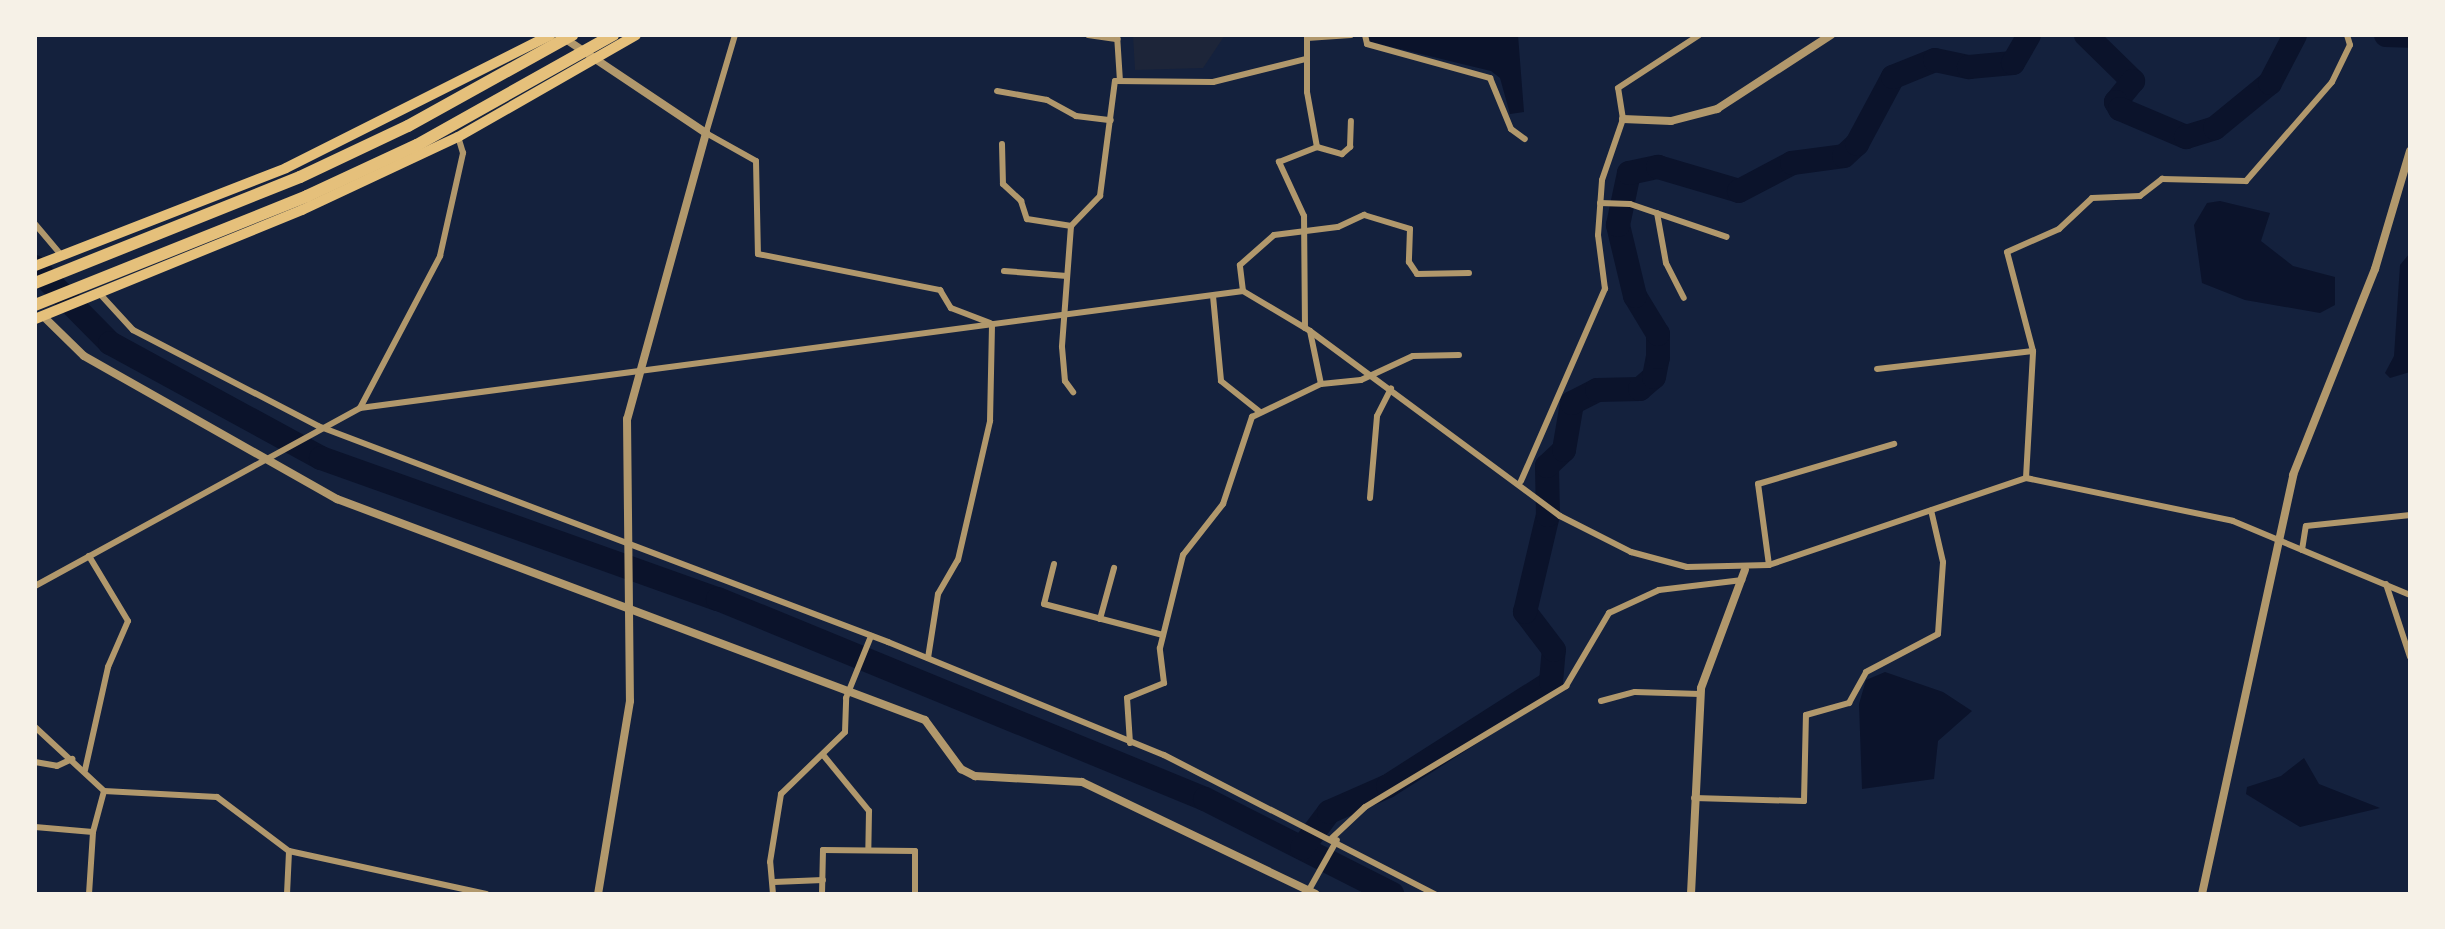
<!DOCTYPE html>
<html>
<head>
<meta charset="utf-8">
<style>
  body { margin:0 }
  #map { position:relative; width:2445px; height:929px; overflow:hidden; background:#14213d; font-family:"Nunito Sans",sans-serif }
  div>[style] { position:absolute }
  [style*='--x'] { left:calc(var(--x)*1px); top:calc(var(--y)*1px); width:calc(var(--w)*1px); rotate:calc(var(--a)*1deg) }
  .green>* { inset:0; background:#1d2539 }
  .water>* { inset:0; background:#0b132b }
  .river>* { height:24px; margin:-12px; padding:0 12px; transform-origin:12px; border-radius:12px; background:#0b132b }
  .minor>* { height:6px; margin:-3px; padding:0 3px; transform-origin:3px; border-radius:3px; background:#b1986c }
  .tertiary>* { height:8px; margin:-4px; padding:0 4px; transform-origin:4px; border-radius:4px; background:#b1986c }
  .primary>* { height:10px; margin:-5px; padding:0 5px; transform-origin:5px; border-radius:5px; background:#e5c07b }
  .motorway>* { height:12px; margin:-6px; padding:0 6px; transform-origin:6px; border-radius:6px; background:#e5c07b }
  span { translate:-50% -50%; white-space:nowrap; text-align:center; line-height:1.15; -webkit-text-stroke:7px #f6f1e7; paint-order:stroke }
  .frame { position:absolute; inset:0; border:37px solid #f6f1e7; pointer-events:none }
</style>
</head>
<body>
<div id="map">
  <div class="green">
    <div style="clip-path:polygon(1133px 35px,1225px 35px,1203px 68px,1135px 70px)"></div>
  </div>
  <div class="water">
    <div style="clip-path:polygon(1368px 35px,1518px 35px,1524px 112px,1510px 114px,1500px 78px,1491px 71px,1367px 41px)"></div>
    <div style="clip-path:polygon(2220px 201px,2270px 213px,2261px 241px,2293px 266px,2335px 277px,2335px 305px,2320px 313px,2245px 300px,2202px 283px,2194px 225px,2207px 203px)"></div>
    <div style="clip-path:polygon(2410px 253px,2410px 372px,2390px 378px,2385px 373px,2394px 356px,2400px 265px)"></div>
    <div style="clip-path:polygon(1885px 672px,1943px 692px,1972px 711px,1938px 741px,1934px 779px,1862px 789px,1859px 704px,1866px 680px)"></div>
    <div style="clip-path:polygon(2304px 758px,2319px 784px,2380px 808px,2300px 827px,2246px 794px,2247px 787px,2281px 776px)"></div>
  </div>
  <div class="river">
    <div style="--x:2086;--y:35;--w:66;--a:44.4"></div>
    <div style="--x:2133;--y:81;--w:27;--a:129"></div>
    <div style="--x:2116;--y:102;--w:8;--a:60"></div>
    <div style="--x:2120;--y:109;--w:72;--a:23"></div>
    <div style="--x:2186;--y:137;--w:30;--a:-17"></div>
    <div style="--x:2215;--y:128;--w:71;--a:-39.3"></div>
    <div style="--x:2270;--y:83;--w:54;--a:-62.5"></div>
    <div style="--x:2386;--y:35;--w:24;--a:2"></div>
    <div style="--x:35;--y:267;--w:107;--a:45.4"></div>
    <div style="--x:110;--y:343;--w:240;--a:28.6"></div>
    <div style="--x:321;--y:458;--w:421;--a:19.6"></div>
    <div style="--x:718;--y:599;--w:526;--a:22.33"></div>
    <div style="--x:1205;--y:799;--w:210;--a:26.9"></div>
    <div style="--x:1302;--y:848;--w:45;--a:-53.1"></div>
    <div style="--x:1329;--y:812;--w:64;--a:-23.8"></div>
    <div style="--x:1388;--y:786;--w:193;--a:-32.5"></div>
    <div style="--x:1551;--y:682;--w:32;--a:-85"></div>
    <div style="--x:1554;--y:650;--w:48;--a:-127.3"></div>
    <div style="--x:1525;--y:612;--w:100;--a:-76.7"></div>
    <div style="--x:1548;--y:515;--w:49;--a:-91.2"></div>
    <div style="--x:1547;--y:466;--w:23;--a:-43"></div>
    <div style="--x:1564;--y:450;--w:48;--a:-80.3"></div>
    <div style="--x:1572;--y:403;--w:28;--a:-27"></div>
    <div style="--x:1597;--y:390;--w:43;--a:-1.3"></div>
    <div style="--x:1640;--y:389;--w:18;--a:-41"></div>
    <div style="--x:1654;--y:377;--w:20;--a:-79"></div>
    <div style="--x:1658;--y:357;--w:23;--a:-90"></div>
    <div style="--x:1658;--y:334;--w:44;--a:-121.2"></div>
    <div style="--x:1635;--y:296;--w:73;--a:-103.5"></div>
    <div style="--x:1618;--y:225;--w:53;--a:-78.1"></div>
    <div style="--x:1629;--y:173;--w:30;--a:-12"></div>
    <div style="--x:1658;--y:167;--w:84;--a:16.5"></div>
    <div style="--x:1739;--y:191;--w:60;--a:-27.8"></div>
    <div style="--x:1792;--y:163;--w:52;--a:-7.7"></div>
    <div style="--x:1844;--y:156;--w:18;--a:-43"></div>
    <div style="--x:1857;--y:144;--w:76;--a:-61.8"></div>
    <div style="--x:1893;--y:77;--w:45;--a:-22"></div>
    <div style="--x:1935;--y:60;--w:35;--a:12"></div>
    <div style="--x:1969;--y:67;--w:44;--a:-5.2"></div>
    <div style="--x:2013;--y:63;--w:32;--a:-60"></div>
  </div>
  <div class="minor">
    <div style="--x:735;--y:35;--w:102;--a:106.5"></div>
    <div style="--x:706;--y:133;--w:57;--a:29.2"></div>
    <div style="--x:756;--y:161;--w:93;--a:88.8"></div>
    <div style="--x:758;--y:254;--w:186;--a:11.2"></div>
    <div style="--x:940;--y:290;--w:21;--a:59"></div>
    <div style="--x:951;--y:308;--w:42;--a:21"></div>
    <div style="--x:1088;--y:35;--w:30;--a:8"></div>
    <div style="--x:1117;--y:35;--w:46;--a:86.3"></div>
    <div style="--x:1307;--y:35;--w:57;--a:90"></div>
    <div style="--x:1307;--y:92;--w:56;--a:79.7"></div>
    <div style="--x:1317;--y:147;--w:26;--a:16"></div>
    <div style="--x:1342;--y:154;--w:11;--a:-41"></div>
    <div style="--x:1350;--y:147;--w:26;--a:-88"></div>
    <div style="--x:1365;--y:35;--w:9;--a:77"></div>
    <div style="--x:1367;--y:44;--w:128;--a:15.5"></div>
    <div style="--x:1490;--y:78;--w:55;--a:67.6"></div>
    <div style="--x:1511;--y:129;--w:17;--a:36"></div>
    <div style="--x:1307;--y:38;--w:44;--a:-3.9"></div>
    <div style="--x:997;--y:91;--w:51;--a:10.2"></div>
    <div style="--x:1047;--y:100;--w:33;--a:29"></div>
    <div style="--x:1076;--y:116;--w:35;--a:7"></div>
    <div style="--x:1002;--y:144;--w:40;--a:88.6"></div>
    <div style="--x:1003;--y:184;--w:25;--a:43"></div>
    <div style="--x:1021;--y:201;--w:19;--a:72"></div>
    <div style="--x:1027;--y:219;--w:45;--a:9"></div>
    <div style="--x:1071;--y:226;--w:42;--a:-46"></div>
    <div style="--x:1100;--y:196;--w:116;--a:-82.6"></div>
    <div style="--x:1115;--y:81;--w:98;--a:0.6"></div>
    <div style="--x:1213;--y:82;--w:96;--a:-13.9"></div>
    <div style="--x:1600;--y:203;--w:30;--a:2"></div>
    <div style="--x:1630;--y:204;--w:102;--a:18.8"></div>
    <div style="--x:1657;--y:213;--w:51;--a:79.8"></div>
    <div style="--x:1666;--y:263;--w:39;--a:63"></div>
    <div style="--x:35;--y:224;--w:42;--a:49.8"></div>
    <div style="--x:1071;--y:226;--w:121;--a:94.3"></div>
    <div style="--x:1062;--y:347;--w:34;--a:85"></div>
    <div style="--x:1065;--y:381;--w:14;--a:54"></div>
    <div style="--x:1004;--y:271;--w:63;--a:4.5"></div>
    <div style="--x:1243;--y:291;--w:26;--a:-97"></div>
    <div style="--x:1240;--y:265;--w:45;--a:-41.4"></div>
    <div style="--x:1274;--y:235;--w:64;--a:-7.1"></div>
    <div style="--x:1338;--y:227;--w:29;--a:-25"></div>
    <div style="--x:1364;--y:215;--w:48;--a:16.9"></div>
    <div style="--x:1410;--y:229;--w:33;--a:92"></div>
    <div style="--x:1409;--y:262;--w:14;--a:56"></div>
    <div style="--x:1417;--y:274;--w:52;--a:-1.1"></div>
    <div style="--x:100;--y:294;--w:49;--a:47.5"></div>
    <div style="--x:133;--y:330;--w:208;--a:27.4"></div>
    <div style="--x:318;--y:426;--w:610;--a:20.75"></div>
    <div style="--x:888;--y:642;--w:298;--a:22.3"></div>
    <div style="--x:1164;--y:755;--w:305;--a:27.2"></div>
    <div style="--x:1213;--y:296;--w:85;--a:84.6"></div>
    <div style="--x:1221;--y:381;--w:50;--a:38.5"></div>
    <div style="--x:1305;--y:328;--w:112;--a:-90.5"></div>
    <div style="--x:1304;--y:216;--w:60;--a:-114.8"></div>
    <div style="--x:1279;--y:162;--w:41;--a:-21.5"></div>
    <div style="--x:1310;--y:331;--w:54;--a:78.3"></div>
    <div style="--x:1877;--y:369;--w:157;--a:-6.6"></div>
    <div style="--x:360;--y:408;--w:172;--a:-62.2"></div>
    <div style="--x:440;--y:256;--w:106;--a:-77.4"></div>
    <div style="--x:463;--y:153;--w:17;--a:-107"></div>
    <div style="--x:2026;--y:478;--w:127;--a:-86.8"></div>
    <div style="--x:2033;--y:351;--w:102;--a:-104.7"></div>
    <div style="--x:2007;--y:252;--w:57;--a:-23.9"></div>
    <div style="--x:2059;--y:229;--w:45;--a:-43.2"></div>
    <div style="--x:2092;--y:198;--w:48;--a:-2.4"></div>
    <div style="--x:2140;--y:196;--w:28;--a:-38"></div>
    <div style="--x:2162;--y:179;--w:84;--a:1.4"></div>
    <div style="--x:2246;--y:181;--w:131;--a:-49"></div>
    <div style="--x:2332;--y:82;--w:41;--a:-64.1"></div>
    <div style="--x:2350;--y:45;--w:10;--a:-107"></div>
    <div style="--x:1521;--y:481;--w:210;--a:-66.4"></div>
    <div style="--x:1605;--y:289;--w:54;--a:-97.4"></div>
    <div style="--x:1598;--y:235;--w:55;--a:-85.8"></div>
    <div style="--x:1602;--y:180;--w:65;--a:-71"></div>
    <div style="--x:1623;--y:119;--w:31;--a:-99"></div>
    <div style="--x:1618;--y:88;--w:97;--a:-33.2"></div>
    <div style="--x:1370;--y:498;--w:82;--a:-85.1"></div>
    <div style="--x:1377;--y:416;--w:31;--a:-63"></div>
    <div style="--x:2302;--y:550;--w:24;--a:-81"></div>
    <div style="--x:2306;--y:526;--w:105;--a:-6"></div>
    <div style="--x:1054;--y:564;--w:41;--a:104"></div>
    <div style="--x:1044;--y:604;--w:123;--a:14.6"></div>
    <div style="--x:1769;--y:565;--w:82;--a:-97.7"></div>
    <div style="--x:1758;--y:484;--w:142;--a:-16.4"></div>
    <div style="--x:2386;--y:584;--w:77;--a:71.8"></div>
    <div style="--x:35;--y:586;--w:371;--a:-28.7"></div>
    <div style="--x:360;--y:408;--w:891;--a:-7.55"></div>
    <div style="--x:1243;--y:291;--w:78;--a:30.8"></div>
    <div style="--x:1310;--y:331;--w:311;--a:36.5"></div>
    <div style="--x:1560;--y:516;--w:80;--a:26.9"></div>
    <div style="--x:1631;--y:552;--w:58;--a:15"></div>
    <div style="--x:1687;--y:567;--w:82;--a:-1.4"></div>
    <div style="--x:1769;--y:565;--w:271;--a:-18.7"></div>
    <div style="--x:2026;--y:478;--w:211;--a:11.7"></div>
    <div style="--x:2233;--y:521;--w:192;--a:22.7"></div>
    <div style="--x:1100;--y:619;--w:53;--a:-74.6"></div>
    <div style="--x:928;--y:658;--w:65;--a:-81.1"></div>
    <div style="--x:938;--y:594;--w:39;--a:-60"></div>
    <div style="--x:958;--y:560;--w:143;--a:-77"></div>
    <div style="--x:990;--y:421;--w:97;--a:-88.8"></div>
    <div style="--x:1601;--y:701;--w:35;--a:-15"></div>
    <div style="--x:1635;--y:692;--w:65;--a:1.8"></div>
    <div style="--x:35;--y:727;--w:94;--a:42.8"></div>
    <div style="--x:104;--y:791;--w:113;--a:3"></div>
    <div style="--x:217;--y:797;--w:90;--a:36.9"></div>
    <div style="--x:289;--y:851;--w:202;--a:12.3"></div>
    <div style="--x:1130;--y:743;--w:45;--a:-93.8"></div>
    <div style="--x:1127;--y:698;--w:40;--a:-22"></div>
    <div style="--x:1164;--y:683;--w:35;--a:-97"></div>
    <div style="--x:1160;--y:648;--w:96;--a:-76.1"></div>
    <div style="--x:1183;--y:555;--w:65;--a:-51.9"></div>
    <div style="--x:1223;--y:504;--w:92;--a:-71.6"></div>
    <div style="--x:1252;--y:417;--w:76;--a:-25.6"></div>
    <div style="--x:1321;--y:384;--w:40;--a:-5.7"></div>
    <div style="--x:1361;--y:380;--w:57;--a:-24.8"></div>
    <div style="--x:1413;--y:356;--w:46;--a:-1.2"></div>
    <div style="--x:824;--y:756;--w:71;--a:50.7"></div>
    <div style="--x:869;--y:811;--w:39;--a:91"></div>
    <div style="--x:35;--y:762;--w:22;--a:10"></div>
    <div style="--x:57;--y:766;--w:17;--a:-25"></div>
    <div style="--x:85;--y:770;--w:106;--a:-77.4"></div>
    <div style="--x:108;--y:667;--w:50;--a:-66.5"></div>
    <div style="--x:128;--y:621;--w:76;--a:-121"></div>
    <div style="--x:1694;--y:798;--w:110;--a:1.6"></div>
    <div style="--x:1804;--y:801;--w:86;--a:-88.7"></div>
    <div style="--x:1806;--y:715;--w:45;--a:-15.6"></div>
    <div style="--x:1849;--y:703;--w:35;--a:-61"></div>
    <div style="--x:1866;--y:672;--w:81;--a:-27.8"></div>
    <div style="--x:1938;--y:634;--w:72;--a:-86"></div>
    <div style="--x:1943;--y:562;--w:53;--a:-103"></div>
    <div style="--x:35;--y:827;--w:58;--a:4.9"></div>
    <div style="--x:1332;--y:838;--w:45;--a:-43.2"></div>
    <div style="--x:1365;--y:807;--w:235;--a:-31"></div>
    <div style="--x:1566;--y:686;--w:85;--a:-59.5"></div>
    <div style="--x:1609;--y:613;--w:55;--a:-24.7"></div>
    <div style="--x:1659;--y:590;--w:84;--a:-6.9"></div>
    <div style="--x:774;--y:882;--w:49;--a:-2.3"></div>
    <div style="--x:1309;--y:890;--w:57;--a:-60.8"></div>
    <div style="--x:89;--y:894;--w:62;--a:-86.3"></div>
    <div style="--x:93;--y:832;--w:42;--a:-75"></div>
    <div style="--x:287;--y:894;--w:43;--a:-87.3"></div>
    <div style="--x:773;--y:894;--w:32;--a:-95"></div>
    <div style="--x:770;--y:862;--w:69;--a:-80.8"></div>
    <div style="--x:781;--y:794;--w:89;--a:-44.1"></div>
    <div style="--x:845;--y:732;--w:34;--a:-88"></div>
    <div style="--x:846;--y:698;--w:67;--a:-68"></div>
    <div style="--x:822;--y:894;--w:44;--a:-88.7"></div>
    <div style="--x:823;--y:850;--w:92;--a:0.6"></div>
    <div style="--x:915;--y:851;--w:43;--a:90"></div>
  </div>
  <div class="tertiary">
    <div style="--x:564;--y:38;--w:171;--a:33.8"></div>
    <div style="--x:706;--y:133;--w:297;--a:105.4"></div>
    <div style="--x:627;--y:419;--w:282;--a:89.4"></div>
    <div style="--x:630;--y:701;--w:196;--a:99.4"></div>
    <div style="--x:1623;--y:119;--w:48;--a:2.4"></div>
    <div style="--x:1671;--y:121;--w:48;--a:-14.6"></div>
    <div style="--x:1717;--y:109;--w:136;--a:-33"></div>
    <div style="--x:43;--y:316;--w:57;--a:44.3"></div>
    <div style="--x:84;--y:356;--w:291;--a:29.5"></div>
    <div style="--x:337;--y:499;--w:628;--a:20.6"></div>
    <div style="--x:925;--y:720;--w:61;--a:53.7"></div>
    <div style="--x:961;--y:769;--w:16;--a:27"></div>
    <div style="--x:975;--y:776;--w:107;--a:3.2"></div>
    <div style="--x:1082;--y:782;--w:259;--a:25.6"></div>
    <div style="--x:1691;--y:894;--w:206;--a:-87.2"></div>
    <div style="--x:1701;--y:688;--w:126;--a:-69.6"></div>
    <div style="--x:2202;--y:894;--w:429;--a:-77.7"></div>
    <div style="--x:2293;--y:475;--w:222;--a:-68.3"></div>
    <div style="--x:2375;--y:269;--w:123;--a:-73.5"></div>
  </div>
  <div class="primary">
    <div style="--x:35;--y:266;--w:269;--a:-21.3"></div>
    <div style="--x:286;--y:168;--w:296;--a:-26.7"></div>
    <div style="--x:35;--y:319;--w:288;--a:-22.2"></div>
    <div style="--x:302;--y:210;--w:172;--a:-25.1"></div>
    <div style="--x:458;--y:137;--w:205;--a:-29.8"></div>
  </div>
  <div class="motorway">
    <div style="--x:35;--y:283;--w:285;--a:-21.8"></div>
    <div style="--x:300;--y:177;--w:119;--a:-25.3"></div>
    <div style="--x:408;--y:126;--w:188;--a:-29"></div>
    <div style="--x:35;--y:305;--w:293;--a:-21.8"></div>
    <div style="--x:307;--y:196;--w:121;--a:-24.9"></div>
    <div style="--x:417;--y:145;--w:225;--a:-29.3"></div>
  </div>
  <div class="frame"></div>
</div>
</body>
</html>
